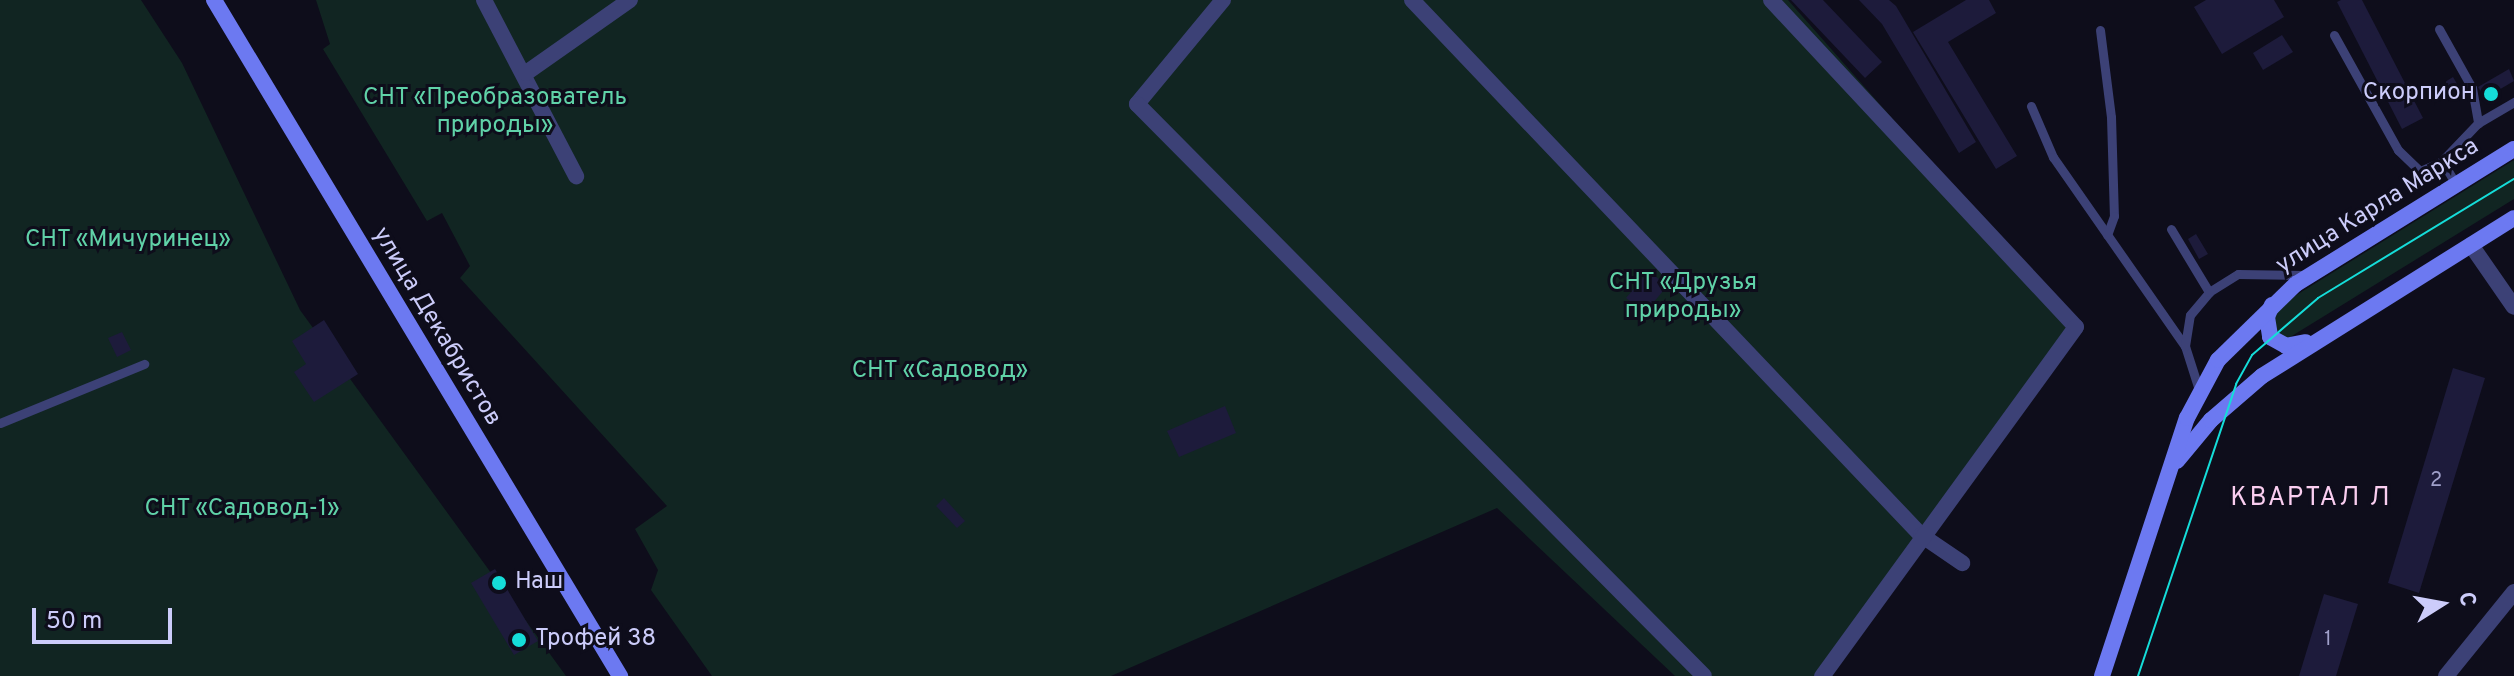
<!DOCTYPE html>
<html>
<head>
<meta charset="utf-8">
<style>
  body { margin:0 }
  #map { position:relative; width:2514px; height:676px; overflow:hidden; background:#0e0d1b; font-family:Overpass,sans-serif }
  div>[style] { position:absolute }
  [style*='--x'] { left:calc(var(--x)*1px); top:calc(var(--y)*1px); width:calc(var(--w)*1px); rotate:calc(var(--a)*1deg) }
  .green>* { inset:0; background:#112522 }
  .building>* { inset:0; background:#1d1b3b }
  .lane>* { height:9px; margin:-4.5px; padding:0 4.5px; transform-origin:4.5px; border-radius:4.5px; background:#3c4176 }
  .street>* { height:16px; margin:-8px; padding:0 8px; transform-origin:8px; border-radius:8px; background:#3c4176 }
  .secondary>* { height:16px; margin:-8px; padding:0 8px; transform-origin:8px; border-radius:8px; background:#6c79f1 }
  .tram>* { height:2px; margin:-1px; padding:0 1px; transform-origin:1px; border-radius:1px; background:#15ddd9 }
  .dots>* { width:22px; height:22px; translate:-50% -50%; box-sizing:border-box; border:4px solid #0e0d1b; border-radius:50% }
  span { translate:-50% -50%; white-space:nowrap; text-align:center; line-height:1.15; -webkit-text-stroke:6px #0e0d1b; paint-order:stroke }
  .number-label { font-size:20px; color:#a0a0ca }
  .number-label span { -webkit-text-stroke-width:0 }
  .poi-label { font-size:24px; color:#ccccfa }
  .right { translate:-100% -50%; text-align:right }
  .left { translate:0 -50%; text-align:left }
  .park-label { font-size:24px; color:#60d2a8 }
  .street-label { font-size:24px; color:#ccccfa }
  .neighbourhood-label { font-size:26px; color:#facef0; letter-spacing:2px }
  .north { position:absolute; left:2402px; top:564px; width:80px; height:80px; -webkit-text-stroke:6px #0e0d1b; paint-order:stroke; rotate:79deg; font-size:22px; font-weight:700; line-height:32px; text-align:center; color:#ccccfa }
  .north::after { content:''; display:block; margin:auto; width:28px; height:36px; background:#ccccfa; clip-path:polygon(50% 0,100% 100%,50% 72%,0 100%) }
  .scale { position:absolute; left:32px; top:608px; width:140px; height:36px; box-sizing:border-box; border:4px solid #ccccfa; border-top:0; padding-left:10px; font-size:24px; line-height:28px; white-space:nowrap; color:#ccccfa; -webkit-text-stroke:6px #0e0d1b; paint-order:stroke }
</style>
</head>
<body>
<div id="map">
  <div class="green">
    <div style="clip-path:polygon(0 0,141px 0,182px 63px,300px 310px,566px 676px,0 676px)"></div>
    <div style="clip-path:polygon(316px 0,1788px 0,2076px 327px,1832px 676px,1675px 676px,1497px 508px,1111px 676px,712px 676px,651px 590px,658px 570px,635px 529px,667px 506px,460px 278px,470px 266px,442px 213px,427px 221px,323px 49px,330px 44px)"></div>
    <div style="clip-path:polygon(2514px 160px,2514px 199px,2287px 339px,2273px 328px,2272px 316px,2282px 304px)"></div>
  </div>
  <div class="building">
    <div style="clip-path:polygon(1791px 0,1823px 0,1882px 62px,1865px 78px)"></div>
    <div style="clip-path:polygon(1859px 0,1889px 0,1896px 6px,1976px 142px,1959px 153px,1882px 24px)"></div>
    <div style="clip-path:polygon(1966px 0,1989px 0,1996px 13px,1948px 42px,2017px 156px,1996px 169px,1913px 32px)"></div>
    <div style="clip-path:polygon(2206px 0,2274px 0,2284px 17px,2222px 54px,2194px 7px)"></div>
    <div style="clip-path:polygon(2341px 0,2362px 0,2423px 118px,2402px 129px,2337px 2px)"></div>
    <div style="clip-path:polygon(2282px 35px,2293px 52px,2263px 70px,2253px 53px)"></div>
    <div style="clip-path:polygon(2509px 69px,2514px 81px,2485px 98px,2478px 87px)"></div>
    <div style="clip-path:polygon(2453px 77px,2463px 94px,2454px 98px,2445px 82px)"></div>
    <div style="clip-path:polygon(2196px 234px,2208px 254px,2199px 259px,2188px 239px)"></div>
    <div style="clip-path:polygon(1649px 271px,1667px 286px,1645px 313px,1626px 298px)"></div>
    <div style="clip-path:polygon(324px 320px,358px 374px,314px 402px,294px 372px,306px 364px,292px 341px)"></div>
    <div style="clip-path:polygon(122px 332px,131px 350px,117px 357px,108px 338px)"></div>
    <div style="clip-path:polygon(2453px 368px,2485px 378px,2419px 593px,2388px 583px)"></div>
    <div style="clip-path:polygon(1225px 406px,1236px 433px,1179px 457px,1167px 431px)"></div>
    <div style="clip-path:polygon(944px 498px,965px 521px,957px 528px,936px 506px)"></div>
    <div style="clip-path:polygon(495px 569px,538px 641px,514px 655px,471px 583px)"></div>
    <div style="clip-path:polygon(2324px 594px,2358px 604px,2336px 676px,2299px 676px)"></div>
  </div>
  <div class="lane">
    <div style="--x:2439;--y:29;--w:68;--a:60.8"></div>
    <div style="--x:2472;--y:88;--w:36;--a:80"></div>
    <div style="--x:2478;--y:123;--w:52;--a:133.5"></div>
    <div style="--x:2442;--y:161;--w:27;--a:59"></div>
    <div style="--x:2100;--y:30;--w:88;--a:82.8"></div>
    <div style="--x:2111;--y:117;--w:99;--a:88.3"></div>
    <div style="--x:2114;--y:216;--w:20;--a:110"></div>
    <div style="--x:2334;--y:35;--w:132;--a:60.9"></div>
    <div style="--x:2398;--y:150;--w:30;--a:44"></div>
    <div style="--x:2420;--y:171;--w:24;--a:-24"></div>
    <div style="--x:2031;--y:106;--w:56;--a:66.7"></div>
    <div style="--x:2053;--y:157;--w:231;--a:55.1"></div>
    <div style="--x:2185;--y:346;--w:46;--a:72.3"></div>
    <div style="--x:2478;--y:123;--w:42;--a:-30.3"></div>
    <div style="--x:2171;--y:229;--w:74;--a:58.9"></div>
    <div style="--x:2185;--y:346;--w:31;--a:-81"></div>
    <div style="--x:2190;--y:315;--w:30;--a:-50"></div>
    <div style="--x:2209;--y:292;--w:34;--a:-32"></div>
    <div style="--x:2238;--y:274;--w:69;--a:0.8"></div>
    <div style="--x:0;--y:423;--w:156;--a:-22.3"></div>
  </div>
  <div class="street">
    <div style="--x:484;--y:0;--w:199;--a:62.4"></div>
    <div style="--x:1223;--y:0;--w:135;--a:129.6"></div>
    <div style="--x:1137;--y:104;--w:805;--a:45.25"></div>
    <div style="--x:1412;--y:0;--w:738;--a:46.43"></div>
    <div style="--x:1921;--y:535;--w:50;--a:34.3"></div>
    <div style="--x:1771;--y:0;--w:447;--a:47"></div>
    <div style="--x:2076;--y:327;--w:432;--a:126"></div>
    <div style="--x:526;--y:73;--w:127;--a:-35.1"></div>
    <div style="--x:2471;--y:245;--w:75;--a:55.3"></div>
    <div style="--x:2446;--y:676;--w:108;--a:-51"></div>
  </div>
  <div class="secondary">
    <div style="--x:214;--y:0;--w:789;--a:59.01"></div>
    <div style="--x:2272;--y:305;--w:13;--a:113"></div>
    <div style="--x:2267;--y:317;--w:20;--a:81"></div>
    <div style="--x:2270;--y:337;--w:18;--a:29"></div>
    <div style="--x:2286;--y:346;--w:20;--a:-11"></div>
    <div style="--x:2177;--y:461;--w:53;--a:-50.3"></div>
    <div style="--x:2211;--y:420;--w:67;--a:-40.8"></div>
    <div style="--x:2262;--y:376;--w:297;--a:-32.1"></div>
    <div style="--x:2102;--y:676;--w:272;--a:-71.8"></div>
    <div style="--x:2187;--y:418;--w:66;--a:-61.9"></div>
    <div style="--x:2218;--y:360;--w:109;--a:-44.3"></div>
    <div style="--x:2296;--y:284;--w:256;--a:-31.8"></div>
  </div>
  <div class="tram">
    <div style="--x:2138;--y:676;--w:308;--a:-71.4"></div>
    <div style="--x:2236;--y:384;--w:33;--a:-61"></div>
    <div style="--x:2252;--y:355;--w:87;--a:-40.8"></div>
    <div style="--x:2318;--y:298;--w:229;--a:-31.3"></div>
  </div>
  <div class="dots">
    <div style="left:2491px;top:94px;background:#15ddd9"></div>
    <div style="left:499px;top:583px;background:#15ddd9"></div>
    <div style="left:519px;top:640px;background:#15ddd9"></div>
  </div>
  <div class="number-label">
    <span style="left:2436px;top:481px">2</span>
    <span style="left:2328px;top:640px">1</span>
  </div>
  <div class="poi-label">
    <span class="right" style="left:2475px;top:94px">Скорпион</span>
    <span class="left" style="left:515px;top:583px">Наш</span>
    <span class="left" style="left:535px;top:640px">Трофей 38</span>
  </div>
  <div class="park-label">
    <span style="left:495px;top:113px">СНТ «Преобразователь<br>природы»</span>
    <span style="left:128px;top:241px">СНТ «Мичуринец»</span>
    <span style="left:1683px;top:298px">СНТ «Друзья<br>природы»</span>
    <span style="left:940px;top:372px">СНТ «Садовод»</span>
    <span style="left:242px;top:510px">СНТ «Садовод-1»</span>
  </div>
  <div class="street-label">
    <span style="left:2378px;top:207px;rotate:-32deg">улица Карла Маркса</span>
    <span style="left:436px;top:327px;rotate:59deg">улица Декабристов</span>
  </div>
  <div class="neighbourhood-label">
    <span style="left:2311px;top:499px">КВАРТАЛ Л</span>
  </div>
  <div class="north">С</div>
  <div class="scale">50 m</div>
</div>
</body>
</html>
